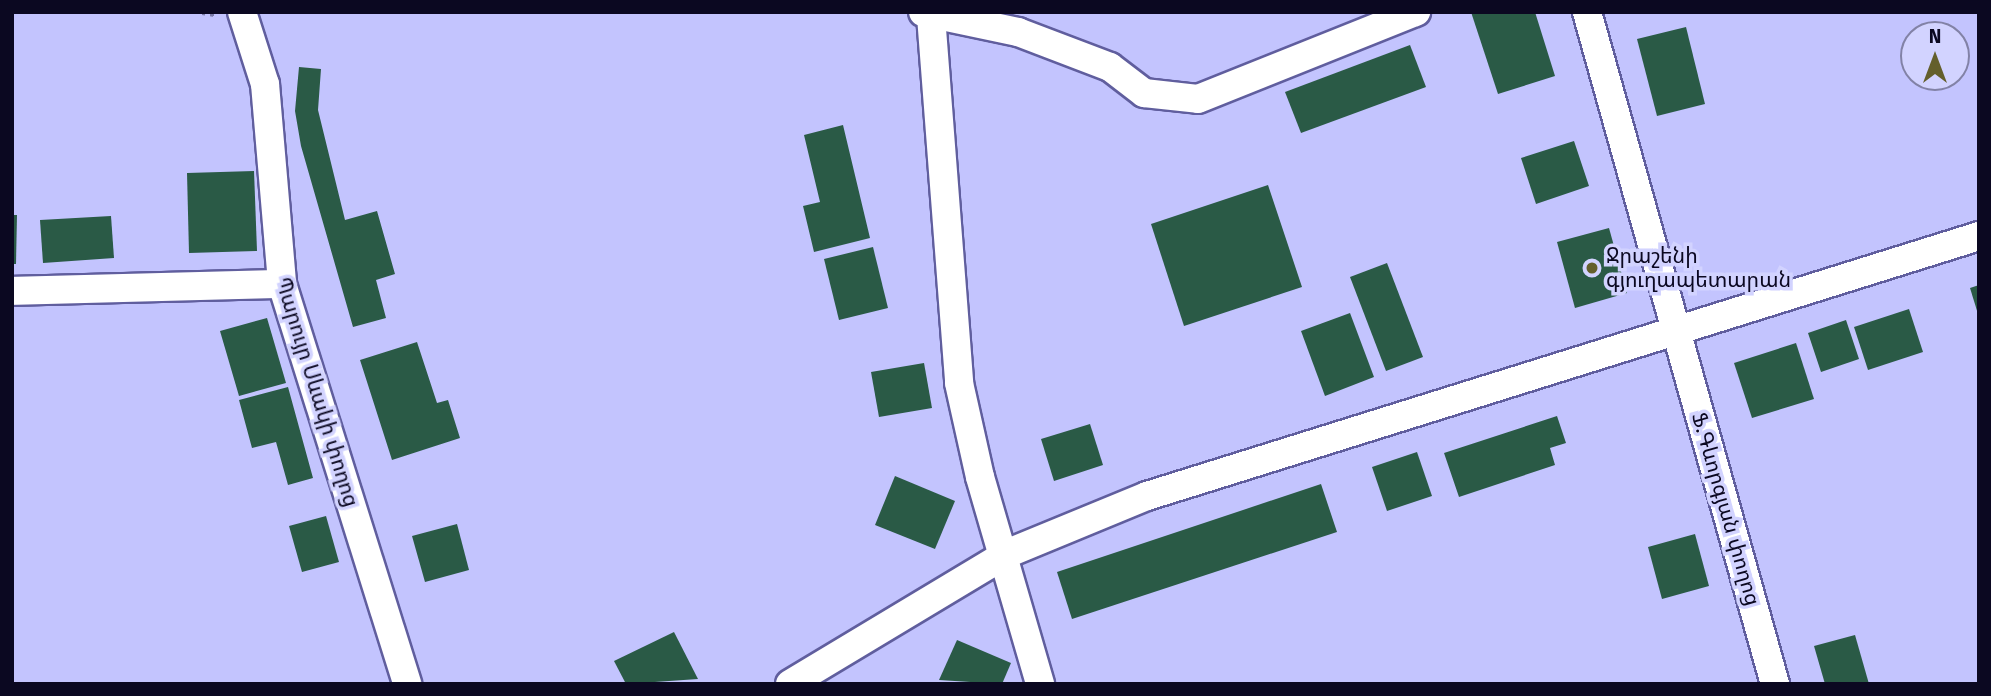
<!DOCTYPE html>
<html>
<head>
<meta charset="utf-8">
<style>
  body { margin:0 }
  #map { position:relative; width:1991px; height:696px; overflow:hidden; background:#c3c4fe; font-family:"Fira Sans","Noto Sans Armenian",sans-serif }
  div>[style] { position:absolute }
  [style*='--x'] { left:calc(var(--x)*1px); top:calc(var(--y)*1px); width:calc(var(--w)*1px); rotate:calc(var(--a)*1deg) }
  .building>* { inset:0; background:#2a5a46 }
  .path>* { height:4.5px; margin-top:-2.25px; transform-origin:0; background:repeating-linear-gradient(90deg,#7a7aa7 0 3.5px,transparent 0 8.5px) }
  .roads { filter:drop-shadow(2px 0 #605e9e) drop-shadow(-2px 0 #605e9e) drop-shadow(0 2px #605e9e) drop-shadow(0 -2px #605e9e) }
  .minor>* { height:28px; margin:-14px; padding:0 14px; transform-origin:14px; border-radius:14px; background:#fff }
  .dots>* { width:19px; height:19px; translate:-50% -50%; box-sizing:border-box; border:4px solid #d2d3ff; border-radius:50% }
  span { translate:-50% -50%; white-space:nowrap; text-align:center; line-height:1.15; -webkit-text-stroke:7px #d2d3ff; paint-order:stroke }
  .poi-label { font-size:21px; color:#0b0821 }
  .left { translate:0 -50%; text-align:left }
  .street-label { font-size:21px; color:#0b0821 }
  .frame { position:absolute; inset:0; border:14px solid #0b0821; pointer-events:none }
  .north { position:absolute; left:1900px; top:21px; width:70px; height:70px; box-sizing:border-box; background:#d2d3ff; border:2px solid #8282a6; border-radius:50%; rotate:0deg; font-size:19px; font-weight:700; line-height:28px; text-align:center; color:#0b0821 }
  .north::after { content:''; display:block; margin:auto; width:24px; height:32px; background:#645f2c; clip-path:polygon(50% 0,100% 100%,50% 72%,0 100%) }
</style>
</head>
<body>
<div id="map">
  <div class="building">
    <div style="clip-path:polygon(1471px 12px,1535px 12px,1555px 76px,1498px 94px)"></div>
    <div style="clip-path:polygon(1686px 27px,1705px 104px,1657px 116px,1637px 39px)"></div>
    <div style="clip-path:polygon(1410px 45px,1426px 87px,1301px 133px,1285px 92px)"></div>
    <div style="clip-path:polygon(299px 67px,321px 69px,318px 110px,345px 220px,377px 211px,395px 274px,376px 280px,386px 318px,353px 327px,301px 146px,295px 111px)"></div>
    <div style="clip-path:polygon(843px 125px,870px 238px,814px 252px,803px 206px,820px 202px,804px 135px)"></div>
    <div style="clip-path:polygon(1574px 141px,1589px 186px,1536px 204px,1521px 158px)"></div>
    <div style="clip-path:polygon(254px 171px,257px 251px,189px 253px,187px 173px)"></div>
    <div style="clip-path:polygon(1268px 185px,1302px 287px,1184px 326px,1151px 224px)"></div>
    <div style="clip-path:polygon(12px 215px,17px 215px,16px 264px,12px 264px)"></div>
    <div style="clip-path:polygon(111px 216px,114px 258px,43px 263px,40px 220px)"></div>
    <div style="clip-path:polygon(1609px 228px,1627px 293px,1575px 308px,1557px 242px)"></div>
    <div style="clip-path:polygon(873px 247px,888px 308px,839px 320px,824px 259px)"></div>
    <div style="clip-path:polygon(1387px 263px,1423px 357px,1386px 371px,1350px 277px)"></div>
    <div style="clip-path:polygon(1979px 285px,1979px 313px,1978px 314px,1970px 288px)"></div>
    <div style="clip-path:polygon(1909px 309px,1923px 352px,1868px 370px,1854px 327px)"></div>
    <div style="clip-path:polygon(1350px 313px,1374px 377px,1325px 396px,1301px 331px)"></div>
    <div style="clip-path:polygon(267px 318px,286px 383px,239px 396px,220px 331px)"></div>
    <div style="clip-path:polygon(1846px 320px,1859px 359px,1821px 372px,1808px 333px)"></div>
    <div style="clip-path:polygon(417px 342px,437px 403px,448px 400px,460px 438px,392px 460px,360px 360px)"></div>
    <div style="clip-path:polygon(1796px 343px,1814px 399px,1752px 418px,1734px 363px)"></div>
    <div style="clip-path:polygon(924px 363px,932px 408px,879px 417px,871px 372px)"></div>
    <div style="clip-path:polygon(288px 387px,313px 478px,288px 485px,276px 442px,252px 448px,239px 400px)"></div>
    <div style="clip-path:polygon(1557px 416px,1566px 443px,1550px 448px,1555px 465px,1459px 497px,1444px 453px)"></div>
    <div style="clip-path:polygon(1090px 424px,1103px 465px,1054px 481px,1041px 439px)"></div>
    <div style="clip-path:polygon(1417px 452px,1432px 496px,1387px 511px,1372px 467px)"></div>
    <div style="clip-path:polygon(895px 476px,955px 501px,935px 549px,875px 525px)"></div>
    <div style="clip-path:polygon(1321px 484px,1337px 532px,1072px 619px,1057px 572px)"></div>
    <div style="clip-path:polygon(326px 516px,339px 562px,302px 572px,289px 526px)"></div>
    <div style="clip-path:polygon(457px 524px,469px 570px,425px 582px,412px 536px)"></div>
    <div style="clip-path:polygon(1695px 534px,1709px 586px,1662px 599px,1648px 547px)"></div>
    <div style="clip-path:polygon(674px 632px,698px 679px,626px 684px,614px 661px)"></div>
    <div style="clip-path:polygon(1855px 635px,1869px 684px,1825px 684px,1814px 646px)"></div>
    <div style="clip-path:polygon(957px 640px,1011px 663px,1002px 684px,939px 680px)"></div>
  </div>
  <div class="path">
    <div style="--x:202;--y:12;--w:13;--a:9"></div>
  </div>
  <div class="roads">
    <div class="minor">
      <div style="--x:242;--y:12;--w:76;--a:72.3"></div>
      <div style="--x:265;--y:84;--w:201;--a:85.1"></div>
      <div style="--x:282;--y:284;--w:419;--a:72.6"></div>
      <div style="--x:923;--y:12;--w:97;--a:11.9"></div>
      <div style="--x:1018;--y:32;--w:98;--a:20.8"></div>
      <div style="--x:1110;--y:67;--w:43;--a:37.4"></div>
      <div style="--x:1144;--y:93;--w:54;--a:6.3"></div>
      <div style="--x:1198;--y:99;--w:235;--a:-21.8"></div>
      <div style="--x:1587;--y:12;--w:698;--a:74.37"></div>
      <div style="--x:931;--y:16;--w:368;--a:85.6"></div>
      <div style="--x:959;--y:383;--w:96;--a:77.4"></div>
      <div style="--x:980;--y:477;--w:216;--a:73.8"></div>
      <div style="--x:12;--y:291;--w:270;--a:-1.5"></div>
      <div style="--x:790;--y:684;--w:252;--a:-31"></div>
      <div style="--x:1006;--y:554;--w:152;--a:-22.4"></div>
      <div style="--x:1147;--y:496;--w:872;--a:-17.35"></div>
    </div>
  </div>
  <div class="dots">
    <div style="left:1592px;top:268px;background:#645f2c"></div>
  </div>
  <div class="poi-label">
    <span class="left" style="left:1606px;top:268px">Ջրաշենի<br>գյուղապետարան</span>
  </div>
  <div class="street-label">
    <span style="left:317px;top:392px;rotate:73deg">Պարույր Սևակի փողոց</span>
    <span style="left:1726px;top:509px;rotate:74deg">Ֆ.Գևորգյան փողոց</span>
  </div>
  <div class="frame"></div>
  <div class="north">N</div>
</div>
</body>
</html>
